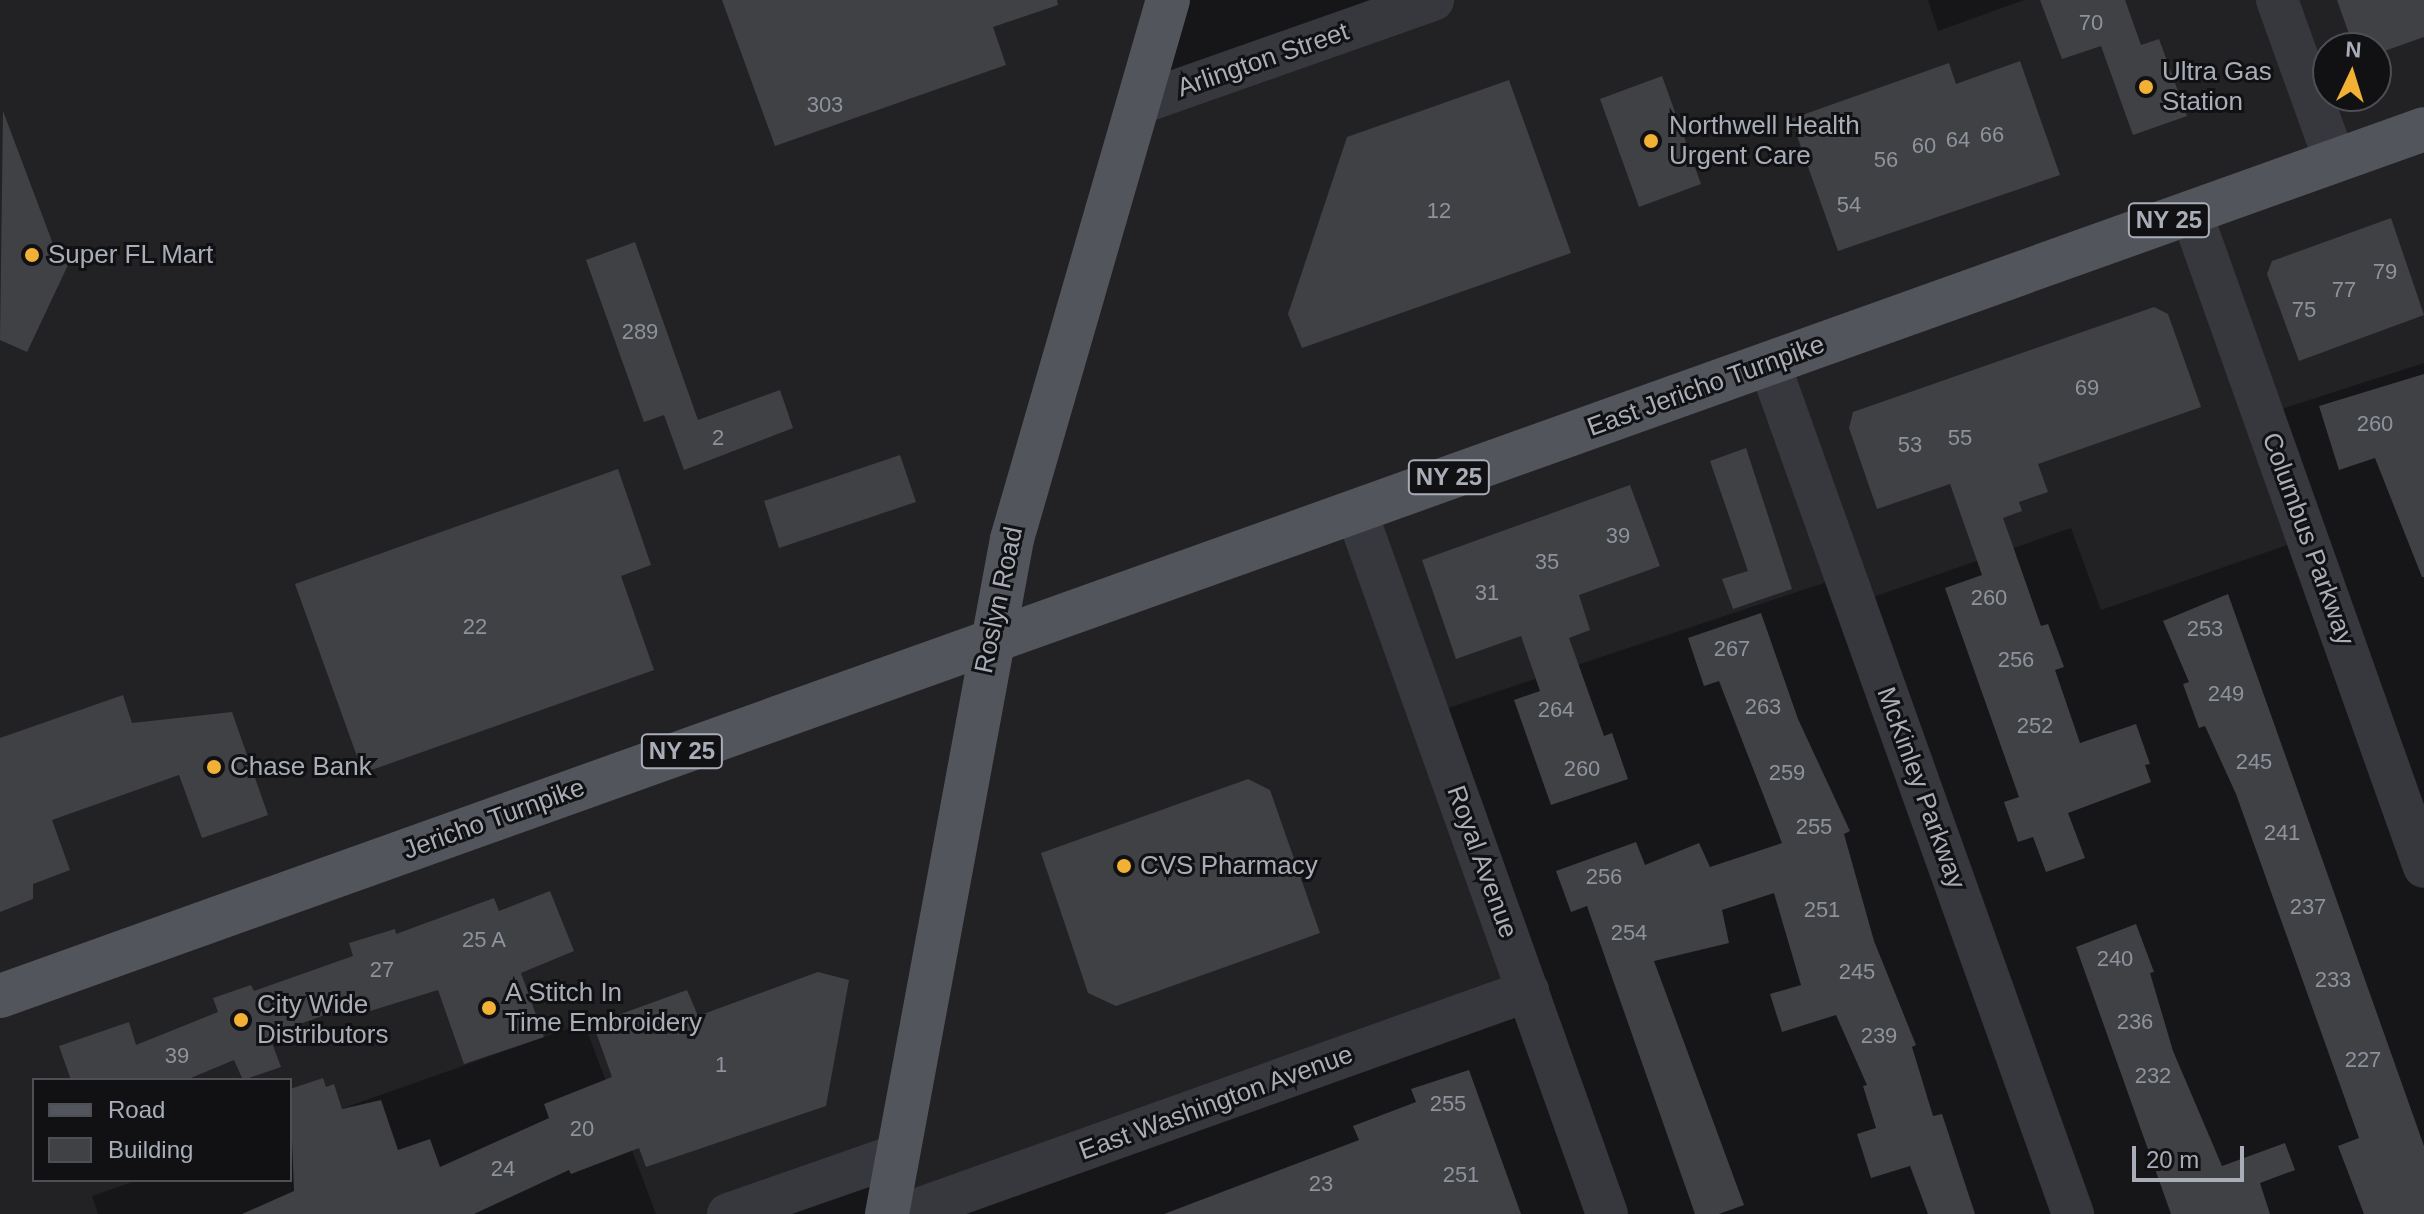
<!DOCTYPE html>
<html>
<head>
<meta charset="utf-8">
<style>
  body { margin:0 }
  #map { position:relative; width:2424px; height:1214px; overflow:hidden; background:#161618; font-family:Arial,sans-serif }
  div>[style] { position:absolute }
  [style*='--x'] { left:calc(var(--x)*1px); top:calc(var(--y)*1px); width:calc(var(--w)*1px); rotate:calc(var(--a)*1deg) }
  .built>* { inset:0; background:#222225 }
  .building>* { inset:0; background:#404145 }
  .minor>* { height:42px; margin:-21px; padding:0 21px; transform-origin:21px; border-radius:21px; background:#37383d }
  .major>* { height:44px; margin:-22px; padding:0 22px; transform-origin:22px; border-radius:22px; background:#53555c }
  .dots>* { width:22px; height:22px; translate:-50% -50%; box-sizing:border-box; border:4px solid #111113; border-radius:50% }
  span { translate:-50% -50%; white-space:nowrap; text-align:center; line-height:1.15; -webkit-text-stroke:6px #111113; paint-order:stroke }
  .number-label { font-size:22px; color:#8e929b }
  .number-label span { -webkit-text-stroke-width:0 }
  .shield-label span { padding:2px 6px; background:#111113; border:2px solid; border-radius:6px; -webkit-text-stroke-width:0 }
  .shield-label { font-size:24px; color:#a8adb8; font-weight:700 }
  .street-label { font-size:26px; color:#a8adb8 }
  .poi-label { font-size:26px; color:#a8adb8 }
  .left { translate:0 -50%; text-align:left }
  .legend { position:absolute; left:32px; top:1078px; width:260px; height:104px; box-sizing:border-box; background:#111113; border:2px solid #4d4f55; margin:0; padding:10px 14px; list-style:none; font-size:24px; color:#a8adb8 }
  .legend li { display:flex; align-items:center; gap:16px; height:40px }
  .legend b { width:40px; border:2px solid #4d4f55 }
  .north { position:absolute; left:2312px; top:32px; width:80px; height:80px; box-sizing:border-box; background:#111113; border:2px solid #4d4f55; border-radius:50%; rotate:4deg; font-size:22px; font-weight:700; line-height:32px; text-align:center; color:#a8adb8 }
  .north::after { content:''; display:block; margin:auto; width:28px; height:36px; background:#f2b134; clip-path:polygon(50% 0,100% 100%,50% 72%,0 100%) }
  .scale { position:absolute; left:2132px; top:1146px; width:112px; height:36px; box-sizing:border-box; border:4px solid #a8adb8; border-top:0; padding-left:10px; font-size:24px; line-height:28px; white-space:nowrap; color:#a8adb8; -webkit-text-stroke:6px #111113; paint-order:stroke }
</style>
</head>
<body>
<div id="map">
  <div class="built">
    <div style="clip-path:polygon(evenodd,0 0,1164px 0,1136px 103px,1427px 0,1928px 0,1938px 31px,2024px 0,2424px 0,2424px 363px,2263px 415px,2307px 538px,2101px 610px,2071px 528px,1853px 604px,1842px 577px,1427px 715px,1528px 991px,904px 1214px,897px 1156px,714px 1214px,656px 1214px,584px 1023px,290px 1127px,290px 1080px,34px 1080px,34px 1180px,138px 1180px,92px 1196px,98px 1214px,0 1214px,0 0,2328px 48px,2376px 48px,2376px 96px,2328px 96px,2328px 48px)"></div>
  </div>
  <div class="building">
    <div style="clip-path:polygon(722px 0,1057px 0,1058px 5px,993px 27px,1006px 65px,775px 146px)"></div>
    <div style="clip-path:polygon(2040px 0,2125px 0,2141px 45px,2159px 39px,2187px 116px,2133px 135px,2101px 46px,2062px 59px)"></div>
    <div style="clip-path:polygon(2337px 0,2424px 0,2424px 37px,2376px 54px,2376px 48px,2354px 48px)"></div>
    <div style="clip-path:polygon(2020px 61px,2060px 175px,1838px 251px,1791px 119px,1949px 63px,1956px 84px)"></div>
    <div style="clip-path:polygon(1662px 76px,1701px 184px,1639px 207px,1600px 99px)"></div>
    <div style="clip-path:polygon(1509px 80px,1571px 253px,1302px 348px,1288px 314px,1347px 137px)"></div>
    <div style="clip-path:polygon(3px 111px,53px 244px,58px 243px,68px 265px,27px 352px,0 340px)"></div>
    <div style="clip-path:polygon(2391px 218px,2424px 315px,2299px 361px,2267px 274px,2272px 261px)"></div>
    <div style="clip-path:polygon(635px 242px,698px 420px,780px 390px,793px 428px,684px 470px,664px 415px,644px 422px,586px 260px)"></div>
    <div style="clip-path:polygon(2154px 307px,2168px 314px,2201px 407px,2038px 464px,2048px 492px,2019px 502px,2022px 511px,2003px 518px,2041px 626px,2048px 624px,2064px 667px,2055px 670px,2080px 743px,2136px 724px,2150px 764px,2145px 765px,2151px 782px,2068px 813px,2085px 858px,2046px 872px,2033px 837px,2018px 842px,2004px 802px,2019px 797px,1945px 588px,1982px 575px,1950px 484px,1877px 509px,1849px 428px,1853px 412px)"></div>
    <div style="clip-path:polygon(2424px 374px,2424px 577px,2422px 577px,2375px 458px,2339px 470px,2319px 406px)"></div>
    <div style="clip-path:polygon(1746px 448px,1792px 589px,1733px 609px,1722px 579px,1748px 571px,1710px 461px)"></div>
    <div style="clip-path:polygon(900px 455px,916px 502px,779px 548px,764px 501px)"></div>
    <div style="clip-path:polygon(618px 469px,651px 565px,621px 576px,654px 670px,363px 773px,295px 584px)"></div>
    <div style="clip-path:polygon(1630px 485px,1660px 566px,1579px 595px,1590px 630px,1569px 638px,1604px 736px,1612px 733px,1628px 779px,1551px 805px,1514px 700px,1540px 691px,1521px 636px,1456px 659px,1422px 560px)"></div>
    <div style="clip-path:polygon(2228px 594px,2424px 1146px,2424px 1214px,2364px 1214px,2338px 1146px,2359px 1138px,2236px 794px,2205px 726px,2199px 728px,2183px 684px,2189px 682px,2163px 621px)"></div>
    <div style="clip-path:polygon(1761px 613px,1798px 719px,1850px 831px,1844px 834px,1874px 941px,1916px 1045px,1912px 1047px,1933px 1116px,1942px 1114px,1975px 1214px,1928px 1214px,1910px 1166px,1871px 1178px,1857px 1134px,1876px 1128px,1863px 1086px,1867px 1085px,1836px 1015px,1782px 1032px,1770px 994px,1801px 985px,1774px 893px,1722px 910px,1729px 943px,1654px 961px,1744px 1205px,1719px 1214px,1695px 1214px,1587px 906px,1571px 912px,1556px 871px,1636px 842px,1645px 865px,1699px 843px,1710px 867px,1782px 843px,1719px 681px,1704px 686px,1688px 638px)"></div>
    <div style="clip-path:polygon(123px 695px,132px 723px,232px 712px,268px 815px,202px 838px,179px 775px,52px 820px,70px 870px,33px 884px,33px 899px,0 912px,0 738px)"></div>
    <div style="clip-path:polygon(1248px 779px,1270px 790px,1320px 933px,1116px 1006px,1088px 993px,1041px 853px)"></div>
    <div style="clip-path:polygon(550px 891px,574px 951px,521px 973px,544px 1037px,464px 1064px,438px 990px,370px 1011px,367px 1000px,269px 1035px,281px 1067px,243px 1080px,234px 1060px,186px 1080px,71px 1080px,59px 1046px,129px 1022px,136px 1045px,218px 1012px,213px 998px,251px 985px,254px 991px,353px 956px,349px 943px,395px 929px,396px 934px,494px 898px,499px 911px)"></div>
    <div style="clip-path:polygon(2136px 924px,2154px 972px,2150px 973px,2173px 1051px,2222px 1166px,2285px 1143px,2295px 1170px,2260px 1183px,2270px 1214px,2171px 1214px,2076px 947px)"></div>
    <div style="clip-path:polygon(818px 972px,849px 980px,826px 1106px,646px 1167px,639px 1148px,571px 1174px,569px 1170px,474px 1214px,242px 1214px,294px 1191px,290px 1089px,323px 1078px,326px 1087px,334px 1084px,342px 1109px,381px 1100px,398px 1150px,430px 1139px,440px 1167px,549px 1118px,544px 1104px,612px 1077px,593px 1024px,687px 990px,698px 1016px)"></div>
    <div style="clip-path:polygon(1469px 1070px,1521px 1214px,1164px 1214px,1359px 1140px,1353px 1126px,1416px 1102px,1411px 1089px)"></div>
  </div>
  <div class="minor">
    <div style="--x:2277;--y:0;--w:171;--a:70.2"></div>
    <div style="--x:1138;--y:104;--w:313;--a:-19.4"></div>
    <div style="--x:2191;--y:212;--w:695;--a:70.42"></div>
    <div style="--x:1769;--y:363;--w:904;--a:70.34"></div>
    <div style="--x:1356;--y:511;--w:746;--a:70.35"></div>
    <div style="--x:728;--y:1214;--w:179;--a:-19.2"></div>
    <div style="--x:904;--y:1214;--w:663;--a:-19.67"></div>
  </div>
  <div class="major">
    <div style="--x:0;--y:996;--w:2574;--a:-19.68"></div>
    <div style="--x:887;--y:1214;--w:686;--a:-79.51"></div>
    <div style="--x:1012;--y:539;--w:561;--a:-73.86"></div>
  </div>
  <div class="dots">
    <div style="left:2146px;top:87px;background:#f2b134"></div>
    <div style="left:1651px;top:141px;background:#f2b134"></div>
    <div style="left:32px;top:255px;background:#f2b134"></div>
    <div style="left:214px;top:767px;background:#f2b134"></div>
    <div style="left:1124px;top:866px;background:#f2b134"></div>
    <div style="left:489px;top:1008px;background:#f2b134"></div>
    <div style="left:241px;top:1020px;background:#f2b134"></div>
  </div>
  <div class="number-label">
    <span style="left:2091px;top:23px">70</span>
    <span style="left:825px;top:105px">303</span>
    <span style="left:1992px;top:135px">66</span>
    <span style="left:1958px;top:140px">64</span>
    <span style="left:1924px;top:146px">60</span>
    <span style="left:1886px;top:160px">56</span>
    <span style="left:1849px;top:205px">54</span>
    <span style="left:1439px;top:211px">12</span>
    <span style="left:2385px;top:272px">79</span>
    <span style="left:2344px;top:290px">77</span>
    <span style="left:2304px;top:310px">75</span>
    <span style="left:640px;top:332px">289</span>
    <span style="left:2087px;top:388px">69</span>
    <span style="left:2375px;top:424px">260</span>
    <span style="left:718px;top:438px">2</span>
    <span style="left:1960px;top:438px">55</span>
    <span style="left:1910px;top:445px">53</span>
    <span style="left:1618px;top:536px">39</span>
    <span style="left:1547px;top:562px">35</span>
    <span style="left:1487px;top:593px">31</span>
    <span style="left:1989px;top:598px">260</span>
    <span style="left:475px;top:627px">22</span>
    <span style="left:2205px;top:629px">253</span>
    <span style="left:1732px;top:649px">267</span>
    <span style="left:2016px;top:660px">256</span>
    <span style="left:2226px;top:694px">249</span>
    <span style="left:1763px;top:707px">263</span>
    <span style="left:1556px;top:710px">264</span>
    <span style="left:2035px;top:726px">252</span>
    <span style="left:2254px;top:762px">245</span>
    <span style="left:1582px;top:769px">260</span>
    <span style="left:1787px;top:773px">259</span>
    <span style="left:1814px;top:827px">255</span>
    <span style="left:2282px;top:833px">241</span>
    <span style="left:1604px;top:877px">256</span>
    <span style="left:2308px;top:907px">237</span>
    <span style="left:1822px;top:910px">251</span>
    <span style="left:1629px;top:933px">254</span>
    <span style="left:484px;top:940px">25 A</span>
    <span style="left:2115px;top:959px">240</span>
    <span style="left:382px;top:970px">27</span>
    <span style="left:1857px;top:972px">245</span>
    <span style="left:2333px;top:980px">233</span>
    <span style="left:2135px;top:1022px">236</span>
    <span style="left:1879px;top:1036px">239</span>
    <span style="left:177px;top:1056px">39</span>
    <span style="left:2363px;top:1060px">227</span>
    <span style="left:721px;top:1065px">1</span>
    <span style="left:2153px;top:1076px">232</span>
    <span style="left:1448px;top:1104px">255</span>
    <span style="left:582px;top:1129px">20</span>
    <span style="left:503px;top:1169px">24</span>
    <span style="left:1461px;top:1175px">251</span>
    <span style="left:1321px;top:1184px">23</span>
  </div>
  <div class="shield-label">
    <span style="left:2169px;top:220px">NY 25</span>
    <span style="left:1449px;top:477px">NY 25</span>
    <span style="left:682px;top:751px">NY 25</span>
  </div>
  <div class="street-label">
    <span style="left:1263px;top:60px;rotate:-19deg">Arlington Street</span>
    <span style="left:1706px;top:386px;rotate:-20deg">East Jericho Turnpike</span>
    <span style="left:2308px;top:539px;rotate:70deg">Columbus Parkway</span>
    <span style="left:999px;top:600px;rotate:-78deg">Roslyn Road</span>
    <span style="left:1921px;top:788px;rotate:70deg">McKinley Parkway</span>
    <span style="left:494px;top:819px;rotate:-20deg">Jericho Turnpike</span>
    <span style="left:1482px;top:862px;rotate:70deg">Royal Avenue</span>
    <span style="left:1216px;top:1103px;rotate:-20deg">East Washington Avenue</span>
  </div>
  <div class="poi-label">
    <span class="left" style="left:2162px;top:87px">Ultra Gas<br>Station</span>
    <span class="left" style="left:1669px;top:141px">Northwell Health<br>Urgent Care</span>
    <span class="left" style="left:48px;top:255px">Super FL Mart</span>
    <span class="left" style="left:230px;top:767px">Chase Bank</span>
    <span class="left" style="left:1140px;top:866px">CVS Pharmacy</span>
    <span class="left" style="left:505px;top:1008px">A Stitch In<br>Time Embroidery</span>
    <span class="left" style="left:257px;top:1020px">City Wide<br>Distributors</span>
  </div>
  <ul class="legend">
  <li><b style="height:10px;background:#53555c"></b>Road</li>
  <li><b style="height:22px;background:#404145"></b>Building</li>
  </ul>
  <div class="north">N</div>
  <div class="scale">20 m</div>
</div>
</body>
</html>
